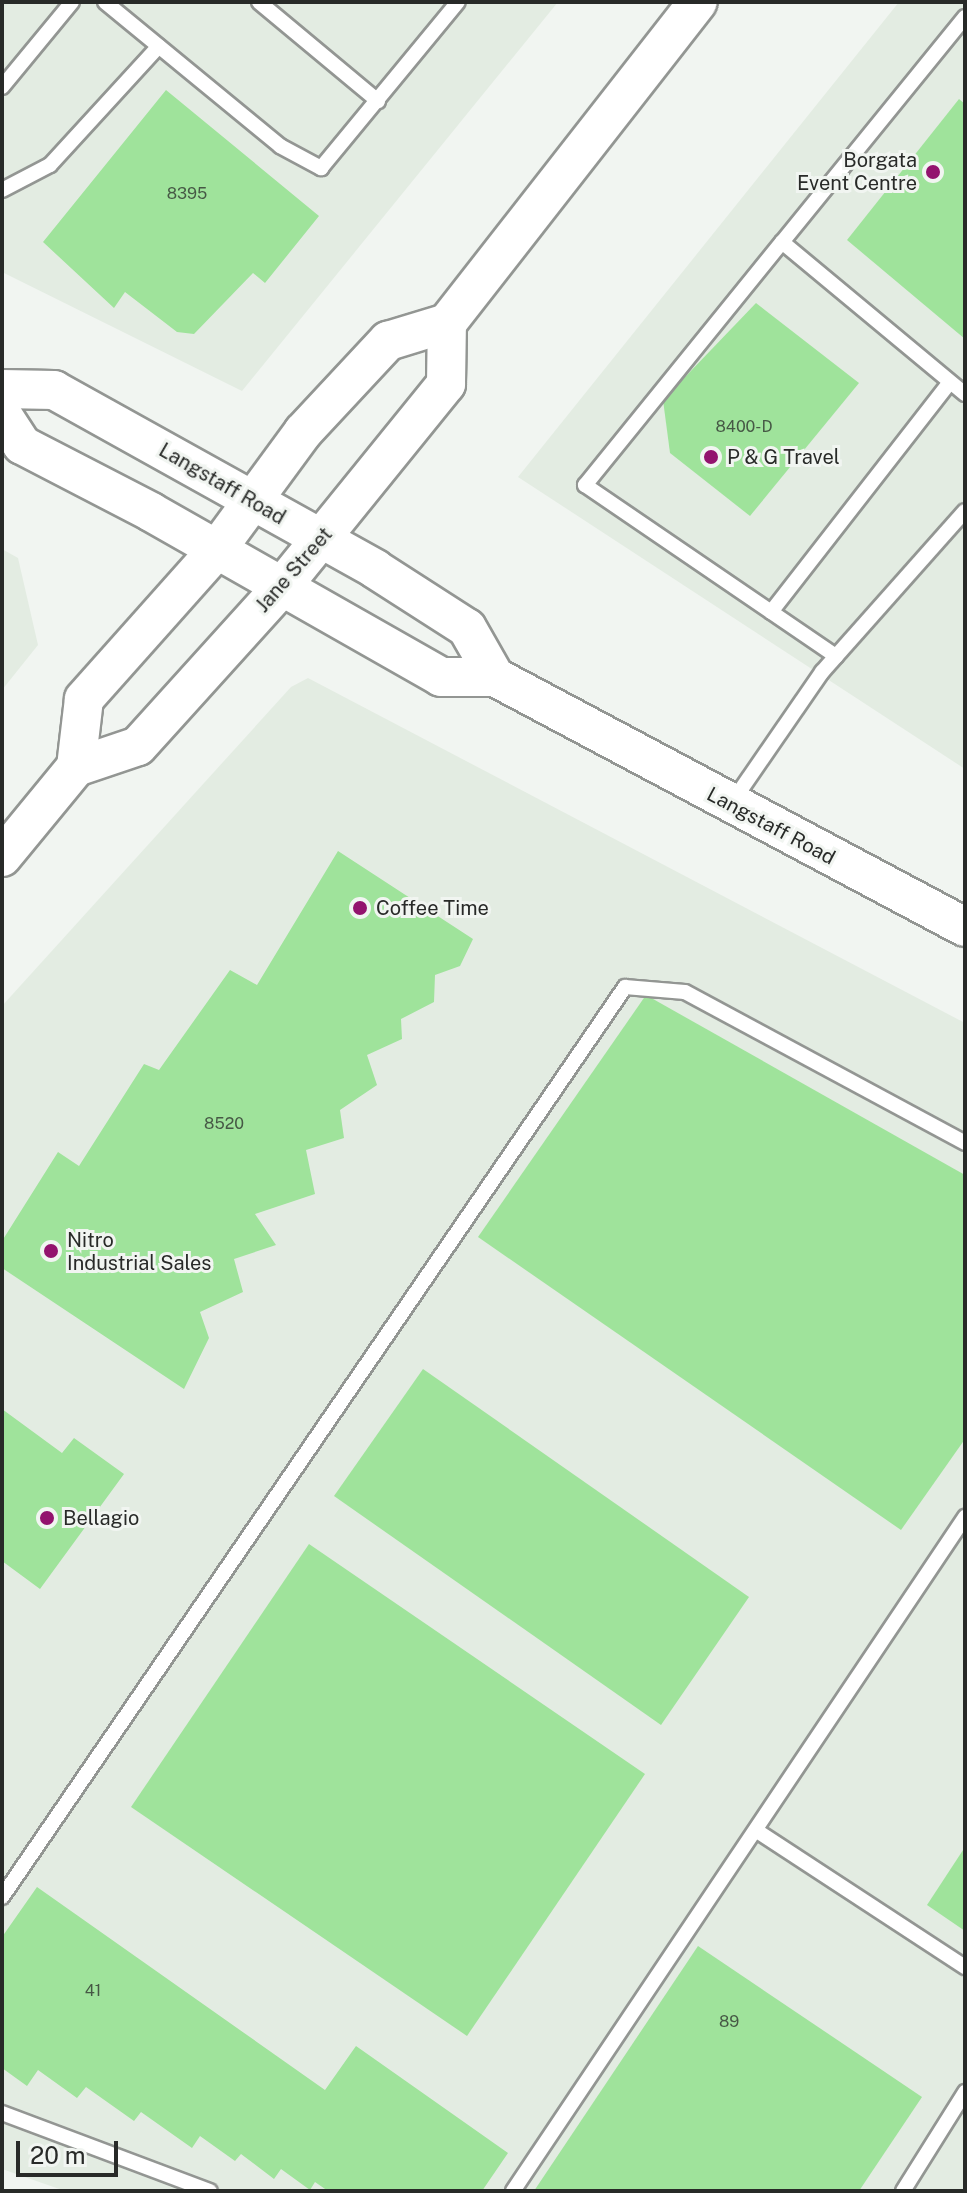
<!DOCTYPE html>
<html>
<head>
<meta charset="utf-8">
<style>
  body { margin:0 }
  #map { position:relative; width:967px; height:2193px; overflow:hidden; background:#f1f5f1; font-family:"Public Sans",sans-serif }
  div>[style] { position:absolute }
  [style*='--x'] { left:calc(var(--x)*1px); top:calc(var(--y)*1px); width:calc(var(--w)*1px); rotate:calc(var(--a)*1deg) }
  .built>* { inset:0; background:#e3ece2 }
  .building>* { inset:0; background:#9fe39b }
  .roads { filter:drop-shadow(2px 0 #939693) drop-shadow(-2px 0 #939693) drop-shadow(0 2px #939693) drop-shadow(0 -2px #939693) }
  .lane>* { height:14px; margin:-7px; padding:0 7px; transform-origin:7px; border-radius:7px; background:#fff }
  .secondary>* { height:38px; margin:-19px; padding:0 19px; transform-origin:19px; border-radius:19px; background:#fff }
  .dots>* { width:22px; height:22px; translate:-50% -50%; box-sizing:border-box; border:4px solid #f1f5f1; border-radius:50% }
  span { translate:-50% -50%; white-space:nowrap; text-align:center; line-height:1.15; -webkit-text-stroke:6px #f1f5f1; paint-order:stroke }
  .number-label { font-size:16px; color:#465845 }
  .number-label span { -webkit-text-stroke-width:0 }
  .poi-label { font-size:20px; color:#282a28 }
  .right { translate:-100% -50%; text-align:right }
  .left { translate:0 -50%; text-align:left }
  .street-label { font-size:20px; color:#282a28 }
  .frame { position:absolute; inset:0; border:4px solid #282a28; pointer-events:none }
  .scale { position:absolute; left:16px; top:2141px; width:102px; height:36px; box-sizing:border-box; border:4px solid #282a28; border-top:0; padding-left:10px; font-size:24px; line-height:28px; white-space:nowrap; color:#282a28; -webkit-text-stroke:6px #f1f5f1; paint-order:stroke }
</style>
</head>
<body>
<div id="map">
  <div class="built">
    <div style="clip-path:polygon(2px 2px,558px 2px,242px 391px,2px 272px)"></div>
    <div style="clip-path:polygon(899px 2px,965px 2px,965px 769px,518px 477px)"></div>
    <div style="clip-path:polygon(2px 549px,18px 558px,38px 645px,2px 690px)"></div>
    <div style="clip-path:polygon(308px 678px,965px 1023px,965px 2191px,65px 2191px,2px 2169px,2px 1006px,291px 687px)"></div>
  </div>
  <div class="building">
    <div style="clip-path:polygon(166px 90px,319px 216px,265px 283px,253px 273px,194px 334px,177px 332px,125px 292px,114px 308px,43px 242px)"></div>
    <div style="clip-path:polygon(959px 99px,965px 104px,965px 339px,847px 240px)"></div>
    <div style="clip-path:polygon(756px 303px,859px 383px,750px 516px,670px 453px,663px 400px)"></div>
    <div style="clip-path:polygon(338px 851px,473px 939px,460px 966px,435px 975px,434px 1002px,401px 1019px,402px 1039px,367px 1055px,377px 1085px,340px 1110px,344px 1138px,306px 1150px,315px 1194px,255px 1214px,276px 1245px,234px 1259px,243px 1292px,200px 1312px,209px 1338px,184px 1389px,2px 1268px,2px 1241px,58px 1152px,79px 1166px,144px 1064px,159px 1070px,230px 970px,257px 985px)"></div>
    <div style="clip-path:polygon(646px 995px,965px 1175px,965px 1439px,901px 1530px,478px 1237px)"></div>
    <div style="clip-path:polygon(423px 1369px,749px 1597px,661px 1725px,334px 1496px)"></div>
    <div style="clip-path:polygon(2px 1409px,62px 1453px,74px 1438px,124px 1474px,40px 1589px,2px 1561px)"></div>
    <div style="clip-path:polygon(309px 1544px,645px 1774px,467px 2036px,131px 1807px)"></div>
    <div style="clip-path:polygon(965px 1847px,965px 1931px,927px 1905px)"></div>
    <div style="clip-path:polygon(37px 1887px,325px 2090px,356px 2046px,508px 2153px,482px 2191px,328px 2191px,315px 2182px,310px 2190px,281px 2169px,274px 2179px,241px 2154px,235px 2161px,200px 2136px,192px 2148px,141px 2112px,134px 2121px,86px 2087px,77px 2098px,38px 2070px,27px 2086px,2px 2068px,2px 1937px)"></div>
    <div style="clip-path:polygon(698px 1946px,922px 2097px,859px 2191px,534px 2191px)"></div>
  </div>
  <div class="roads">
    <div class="lane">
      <div style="--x:105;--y:2;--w:227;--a:39.4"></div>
      <div style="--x:280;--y:146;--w:47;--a:28.2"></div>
      <div style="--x:321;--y:168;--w:215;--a:-50.5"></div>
      <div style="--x:259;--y:2;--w:155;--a:39.8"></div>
      <div style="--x:965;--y:17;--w:290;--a:129.1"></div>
      <div style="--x:782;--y:242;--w:238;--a:39.7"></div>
      <div style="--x:2;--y:87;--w:110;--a:-50.5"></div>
      <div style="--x:2;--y:190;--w:54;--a:-27.5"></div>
      <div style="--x:50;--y:165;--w:161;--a:-47.5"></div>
      <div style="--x:782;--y:242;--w:313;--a:129"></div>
      <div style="--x:585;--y:485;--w:304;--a:34.3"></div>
      <div style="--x:771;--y:612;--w:291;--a:-52.1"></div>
      <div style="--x:733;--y:801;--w:157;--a:-55.4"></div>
      <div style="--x:822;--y:672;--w:215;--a:-48.4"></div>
      <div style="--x:757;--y:1831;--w:249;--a:33.2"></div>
      <div style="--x:2;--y:1897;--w:1103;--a:-55.6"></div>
      <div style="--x:625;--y:987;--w:60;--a:4.8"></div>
      <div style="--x:685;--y:992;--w:318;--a:28.3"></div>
      <div style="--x:2;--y:2113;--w:222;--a:20.6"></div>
      <div style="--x:513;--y:2191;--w:812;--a:-56.15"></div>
      <div style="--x:903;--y:2191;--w:117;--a:-57.9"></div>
    </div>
    <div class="secondary">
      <div style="--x:2;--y:389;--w:52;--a:1.1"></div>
      <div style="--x:54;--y:390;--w:368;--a:29.1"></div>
      <div style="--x:375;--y:569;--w:109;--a:32.7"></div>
      <div style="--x:467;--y:628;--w:56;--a:60.3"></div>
      <div style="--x:2;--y:414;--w:37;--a:57"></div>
      <div style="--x:22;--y:445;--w:145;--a:27.4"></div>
      <div style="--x:151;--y:512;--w:334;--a:29.6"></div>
      <div style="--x:441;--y:677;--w:54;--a:0"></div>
      <div style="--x:495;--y:677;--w:532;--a:28.01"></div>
      <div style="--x:76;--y:767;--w:65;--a:-18.7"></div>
      <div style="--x:138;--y:746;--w:212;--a:-47.9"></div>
      <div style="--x:280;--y:589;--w:264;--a:-51"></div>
      <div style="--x:446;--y:384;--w:61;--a:-89.1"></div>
      <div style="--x:2;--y:857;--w:117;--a:-50.6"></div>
      <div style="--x:76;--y:767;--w:68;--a:-83.3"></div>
      <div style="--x:84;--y:699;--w:197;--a:-48.3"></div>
      <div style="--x:215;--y:552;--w:149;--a:-53.7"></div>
      <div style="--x:303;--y:432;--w:125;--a:-47"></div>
      <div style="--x:388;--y:341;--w:62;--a:-17"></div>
      <div style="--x:447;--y:323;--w:407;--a:-52"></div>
    </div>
  </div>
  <div class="dots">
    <div style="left:933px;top:172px;background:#93136e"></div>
    <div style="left:711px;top:457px;background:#93136e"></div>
    <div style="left:360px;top:908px;background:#93136e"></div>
    <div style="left:51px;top:1251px;background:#93136e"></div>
    <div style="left:47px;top:1518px;background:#93136e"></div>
  </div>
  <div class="number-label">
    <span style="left:187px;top:194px">8395</span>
    <span style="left:744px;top:427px">8400-D</span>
    <span style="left:224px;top:1124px">8520</span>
    <span style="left:93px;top:1991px">41</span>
    <span style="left:729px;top:2022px">89</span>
  </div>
  <div class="poi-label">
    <span class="right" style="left:917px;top:172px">Borgata<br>Event Centre</span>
    <span class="left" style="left:727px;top:457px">P &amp; G Travel</span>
    <span class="left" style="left:376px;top:908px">Coffee Time</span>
    <span class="left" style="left:67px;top:1252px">Nitro<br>Industrial Sales</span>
    <span class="left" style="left:63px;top:1518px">Bellagio</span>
  </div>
  <div class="street-label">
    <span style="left:222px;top:484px;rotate:30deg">Langstaff Road</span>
    <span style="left:294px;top:570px;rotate:-49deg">Jane Street</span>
    <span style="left:771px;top:826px;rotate:28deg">Langstaff Road</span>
  </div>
  <div class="frame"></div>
  <div class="scale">20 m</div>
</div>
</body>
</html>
